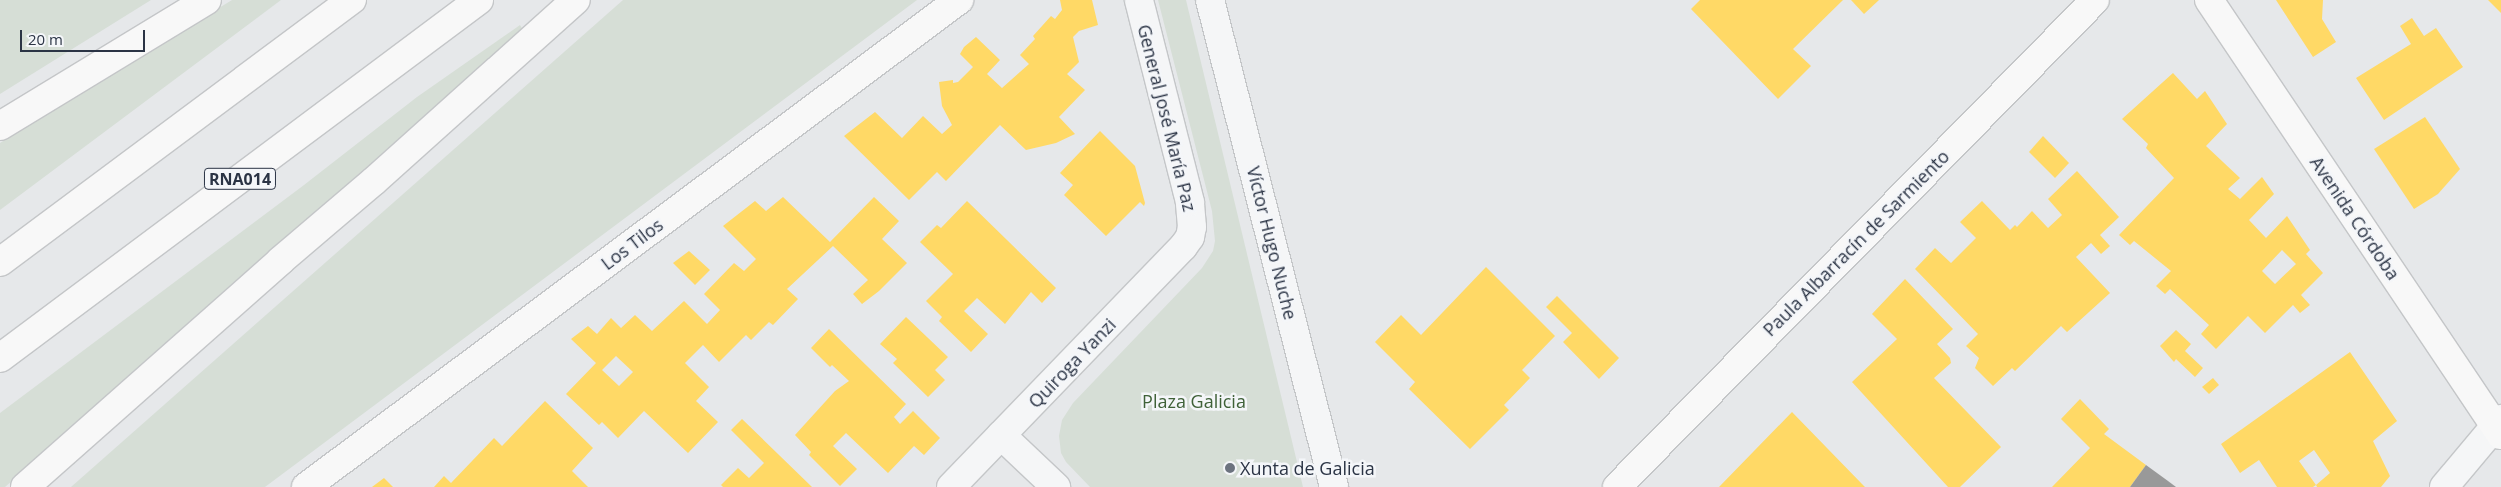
<!DOCTYPE html>
<html>
<head>
<meta charset="utf-8">
<style>
  body { margin:0 }
  #map { position:relative; width:2501px; height:487px; overflow:hidden; background:#e6e8ea; font-family:"Open Sans",sans-serif }
  div>[style] { position:absolute }
  [style*='--x'] { left:calc(var(--x)*1px); top:calc(var(--y)*1px); width:calc(var(--w)*1px); rotate:calc(var(--a)*1deg) }
  .green>* { inset:0; background:#d6ded6 }
  .homes>* { inset:0; background:#ffd966 }
  .industry>* { inset:0; background:#999 }
  .roads { filter:drop-shadow(1px 0 #c4c6c8) drop-shadow(-1px 0 #c4c6c8) drop-shadow(0 1px #c4c6c8) drop-shadow(0 -1px #c4c6c8) }
  .street>* { height:28px; margin:-14px; padding:0 14px; transform-origin:14px; border-radius:14px; background:#f5f6f7 }
  .secondary>* { height:28px; margin:-14px; padding:0 14px; transform-origin:14px; border-radius:14px; background:#f8f8f8 }
  .highway>* { height:28px; margin:-14px; padding:0 14px; transform-origin:14px; border-radius:14px; background:#f8f8f8 }
  .dots>* { width:14px; height:14px; translate:-50% -50%; box-sizing:border-box; border:2px solid #f4f6f9; border-radius:50% }
  span { translate:-50% -50%; white-space:nowrap; text-align:center; line-height:1.15; -webkit-text-stroke:5px #f4f6f9; paint-order:stroke }
  .shield-label span { padding:1px 4px; background:#f4f6f9; border:1px solid; border-radius:4px; -webkit-text-stroke-width:0 }
  .shield-label { font-size:16px; color:#2b3445; font-weight:700 }
  .street-label { font-size:18px; color:#2b3445 }
  .park-label { font-size:18px; color:#3f6138 }
  .poi-label { font-size:18px; color:#2b3445 }
  .left { translate:0 -50%; text-align:left }
  .scale { position:absolute; left:20px; top:30px; width:125px; height:22px; box-sizing:border-box; border:2px solid #2b3445; border-top:0; padding-left:6px; font-size:15px; line-height:18px; white-space:nowrap; color:#2b3445; -webkit-text-stroke:4px #f4f6f9; paint-order:stroke }
</style>
</head>
<body>
<div id="map">
  <div class="green">
    <div style="clip-path:polygon(0 0,151px 0,0 94px)"></div>
    <div style="clip-path:polygon(232px 0,281px 0,0 210px,0 143px)"></div>
    <div style="clip-path:polygon(623px 0,917px 0,265px 487px,71px 487px)"></div>
    <div style="clip-path:polygon(1158px 0,1186px 0,1303px 487px,1090px 487px,1066px 462px,1061px 453px,1059px 436px,1062px 420px,1073px 403px,1202px 268px,1213px 251px,1215px 241px,1212px 211px)"></div>
    <div style="clip-path:polygon(520px 25px,523px 30px,5px 487px,0 487px,0 413px,304px 185px,417px 97px)"></div>
  </div>
  <div class="homes">
    <div style="clip-path:polygon(1060px 0,1092px 0,1098px 25px,1079px 31px,1073px 37px,1079px 62px,1067px 74px,1085px 90px,1059px 117px,1075px 134px,1056px 143px,1026px 150px,1000px 125px,946px 181px,937px 172px,909px 200px,844px 136px,875px 112px,902px 138px,923px 116px,942px 134px,952px 125px,942px 106px,939px 82px,953px 80px,953px 83px,958px 82px,973px 67px,960px 54px,964px 47px,976px 37px,1000px 60px,987px 74px,1002px 88px,1029px 64px,1020px 55px,1035px 39px,1033px 36px,1051px 16px,1055px 19px,1062px 10px)"></div>
    <div style="clip-path:polygon(1700px 0,1843px 0,1793px 49px,1811px 66px,1778px 99px,1691px 9px)"></div>
    <div style="clip-path:polygon(1851px 0,1879px 0,1864px 14px)"></div>
    <div style="clip-path:polygon(2276px 0,2323px 0,2322px 19px,2336px 42px,2313px 57px)"></div>
    <div style="clip-path:polygon(2488px 0,2501px 0,2501px 13px)"></div>
    <div style="clip-path:polygon(2412px 18px,2424px 36px,2436px 28px,2463px 67px,2384px 120px,2356px 78px,2411px 44px,2400px 26px)"></div>
    <div style="clip-path:polygon(evenodd,2173px 73px,2197px 99px,2205px 91px,2227px 124px,2206px 146px,2240px 178px,2228px 189px,2240px 199px,2262px 177px,2274px 194px,2249px 220px,2266px 238px,2287px 216px,2310px 250px,2306px 254px,2323px 273px,2301px 295px,2310px 305px,2300px 313px,2293px 305px,2265px 333px,2248px 316px,2216px 349px,2201px 334px,2209px 325px,2170px 289px,2165px 294px,2156px 286px,2171px 271px,2134px 241px,2130px 245px,2119px 235px,2174px 178px,2146px 148px,2148px 144px,2122px 119px,2173px 73px,2282px 250px,2296px 264px,2275px 284px,2262px 271px,2282px 250px)"></div>
    <div style="clip-path:polygon(2425px 117px,2460px 169px,2438px 194px,2414px 209px,2374px 149px)"></div>
    <div style="clip-path:polygon(1100px 131px,1135px 166px,1145px 203px,1144px 206px,1140px 202px,1106px 236px,1064px 195px,1073px 185px,1060px 173px)"></div>
    <div style="clip-path:polygon(2043px 136px,2069px 163px,2055px 178px,2029px 152px)"></div>
    <div style="clip-path:polygon(2077px 171px,2119px 217px,2100px 235px,2110px 246px,2101px 254px,2091px 243px,2076px 257px,2110px 293px,2067px 332px,2061px 326px,2015px 371px,2012px 368px,1993px 386px,1975px 368px,1979px 358px,1966px 346px,1978px 334px,1915px 269px,1935px 248px,1951px 263px,1976px 238px,1960px 222px,1982px 201px,2010px 230px,2015px 225px,2017px 227px,2032px 211px,2048px 228px,2062px 215px,2048px 199px)"></div>
    <div style="clip-path:polygon(evenodd,783px 197px,830px 242px,874px 197px,899px 221px,882px 239px,907px 263px,879px 291px,862px 304px,853px 294px,868px 280px,833px 246px,787px 289px,798px 299px,773px 325px,769px 322px,751px 340px,746px 335px,719px 362px,703px 345px,685px 363px,709px 387px,696px 401px,718px 422px,688px 453px,644px 411px,618px 438px,602px 422px,599px 425px,566px 394px,596px 363px,571px 339px,588px 326px,597px 334px,611px 318px,621px 328px,635px 315px,652px 331px,684px 301px,707px 324px,720px 310px,704px 294px,734px 263px,744px 271px,756px 259px,723px 226px,755px 201px,766px 211px,783px 197px,616px 356px,633px 372px,619px 386px,602px 370px,616px 356px)"></div>
    <div style="clip-path:polygon(967px 201px,1056px 288px,1042px 303px,1031px 292px,1005px 324px,977px 298px,964px 311px,988px 334px,971px 352px,939px 321px,942px 317px,926px 301px,953px 274px,920px 242px,937px 225px,941px 228px)"></div>
    <div style="clip-path:polygon(689px 251px,710px 270px,695px 285px,673px 263px)"></div>
    <div style="clip-path:polygon(1486px 267px,1555px 336px,1522px 370px,1530px 378px,1504px 405px,1509px 410px,1470px 449px,1409px 389px,1415px 382px,1375px 342px,1401px 315px,1421px 335px)"></div>
    <div style="clip-path:polygon(1905px 279px,1953px 329px,1937px 344px,1950px 358px,1951px 363px,1934px 378px,2001px 447px,1960px 487px,1948px 487px,1852px 382px,1897px 339px,1872px 314px)"></div>
    <div style="clip-path:polygon(1557px 296px,1619px 358px,1599px 379px,1563px 342px,1572px 333px,1546px 307px)"></div>
    <div style="clip-path:polygon(906px 317px,948px 357px,935px 370px,945px 380px,928px 397px,893px 363px,897px 359px,880px 344px)"></div>
    <div style="clip-path:polygon(829px 329px,906px 404px,894px 417px,900px 424px,913px 411px,940px 438px,924px 455px,914px 446px,888px 473px,846px 433px,833px 446px,857px 469px,840px 486px,809px 455px,811px 452px,795px 435px,835px 391px,849px 381px,832px 365px,830px 367px,811px 348px)"></div>
    <div style="clip-path:polygon(2176px 330px,2191px 344px,2185px 351px,2203px 368px,2195px 377px,2176px 359px,2174px 362px,2160px 346px)"></div>
    <div style="clip-path:polygon(2350px 352px,2397px 421px,2373px 441px,2390px 476px,2381px 487px,2317px 487px,2316px 485px,2330px 473px,2314px 450px,2299px 461px,2316px 485px,2313px 487px,2277px 487px,2259px 460px,2240px 473px,2221px 444px)"></div>
    <div style="clip-path:polygon(2213px 378px,2219px 385px,2209px 394px,2202px 387px)"></div>
    <div style="clip-path:polygon(2080px 399px,2109px 429px,2104px 434px,2146px 465px,2130px 487px,2052px 487px,2090px 448px,2061px 419px)"></div>
    <div style="clip-path:polygon(545px 401px,593px 448px,572px 471px,588px 487px,434px 487px,444px 476px,451px 483px,494px 438px,502px 446px)"></div>
    <div style="clip-path:polygon(1792px 412px,1862px 484px,1865px 487px,1719px 487px)"></div>
    <div style="clip-path:polygon(742px 419px,812px 487px,723px 487px,721px 485px,738px 468px,749px 478px,764px 463px,731px 430px)"></div>
    <div style="clip-path:polygon(384px 478px,393px 487px,372px 487px)"></div>
  </div>
  <div class="industry">
    <div style="clip-path:polygon(2146px 465px,2168px 481px,2176px 487px,2130px 487px)"></div>
  </div>
  <div class="roads">
    <div class="street">
      <div style="--x:1210;--y:0;--w:503;--a:75.71"></div>
      <div style="--x:1001;--y:435;--w:76;--a:43.4"></div>
      <div style="--x:951;--y:487;--w:334;--a:-46"></div>
      <div style="--x:1183;--y:247;--w:12;--a:-55"></div>
      <div style="--x:1190;--y:237;--w:10;--a:-79"></div>
      <div style="--x:1192;--y:227;--w:25;--a:-95"></div>
      <div style="--x:1190;--y:202;--w:208;--a:-104.2"></div>
      <div style="--x:2444;--y:487;--w:89;--a:-50"></div>
    </div>
    <div class="secondary">
      <div style="--x:2209;--y:0;--w:524;--a:56.13"></div>
      <div style="--x:306;--y:487;--w:815;--a:-36.72"></div>
      <div style="--x:1617;--y:487;--w:682;--a:-45.53"></div>
    </div>
    <div class="highway">
      <div style="--x:0;--y:126;--w:242;--a:-31.3"></div>
      <div style="--x:0;--y:262;--w:439;--a:-36.7"></div>
      <div style="--x:0;--y:358;--w:598;--a:-36.77"></div>
      <div style="--x:25;--y:487;--w:341;--a:-41.5"></div>
      <div style="--x:280;--y:261;--w:123;--a:-40.4"></div>
      <div style="--x:374;--y:181;--w:271;--a:-41.9"></div>
    </div>
  </div>
  <div class="dots">
    <div style="left:1230px;top:468px;background:#6c737f"></div>
  </div>
  <div class="shield-label">
    <span style="left:240px;top:179px">RNA014</span>
  </div>
  <div class="street-label">
    <span style="left:1167px;top:118px;rotate:76deg">General José María Paz</span>
    <span style="left:2355px;top:218px;rotate:56deg">Avenida Córdoba</span>
    <span style="left:1272px;top:243px;rotate:76deg">Víctor Hugo Nuche</span>
    <span style="left:1856px;top:243px;rotate:-45deg">Paula Albarracín de Sarmiento</span>
    <span style="left:632px;top:244px;rotate:-37deg">Los Tilos</span>
    <span style="left:1072px;top:363px;rotate:-46deg">Quiroga Yanzi</span>
  </div>
  <div class="park-label">
    <span style="left:1194px;top:401px">Plaza Galicia</span>
  </div>
  <div class="poi-label">
    <span class="left" style="left:1240px;top:468px">Xunta de Galicia</span>
  </div>
  <div class="scale">20 m</div>
</div>
</body>
</html>
